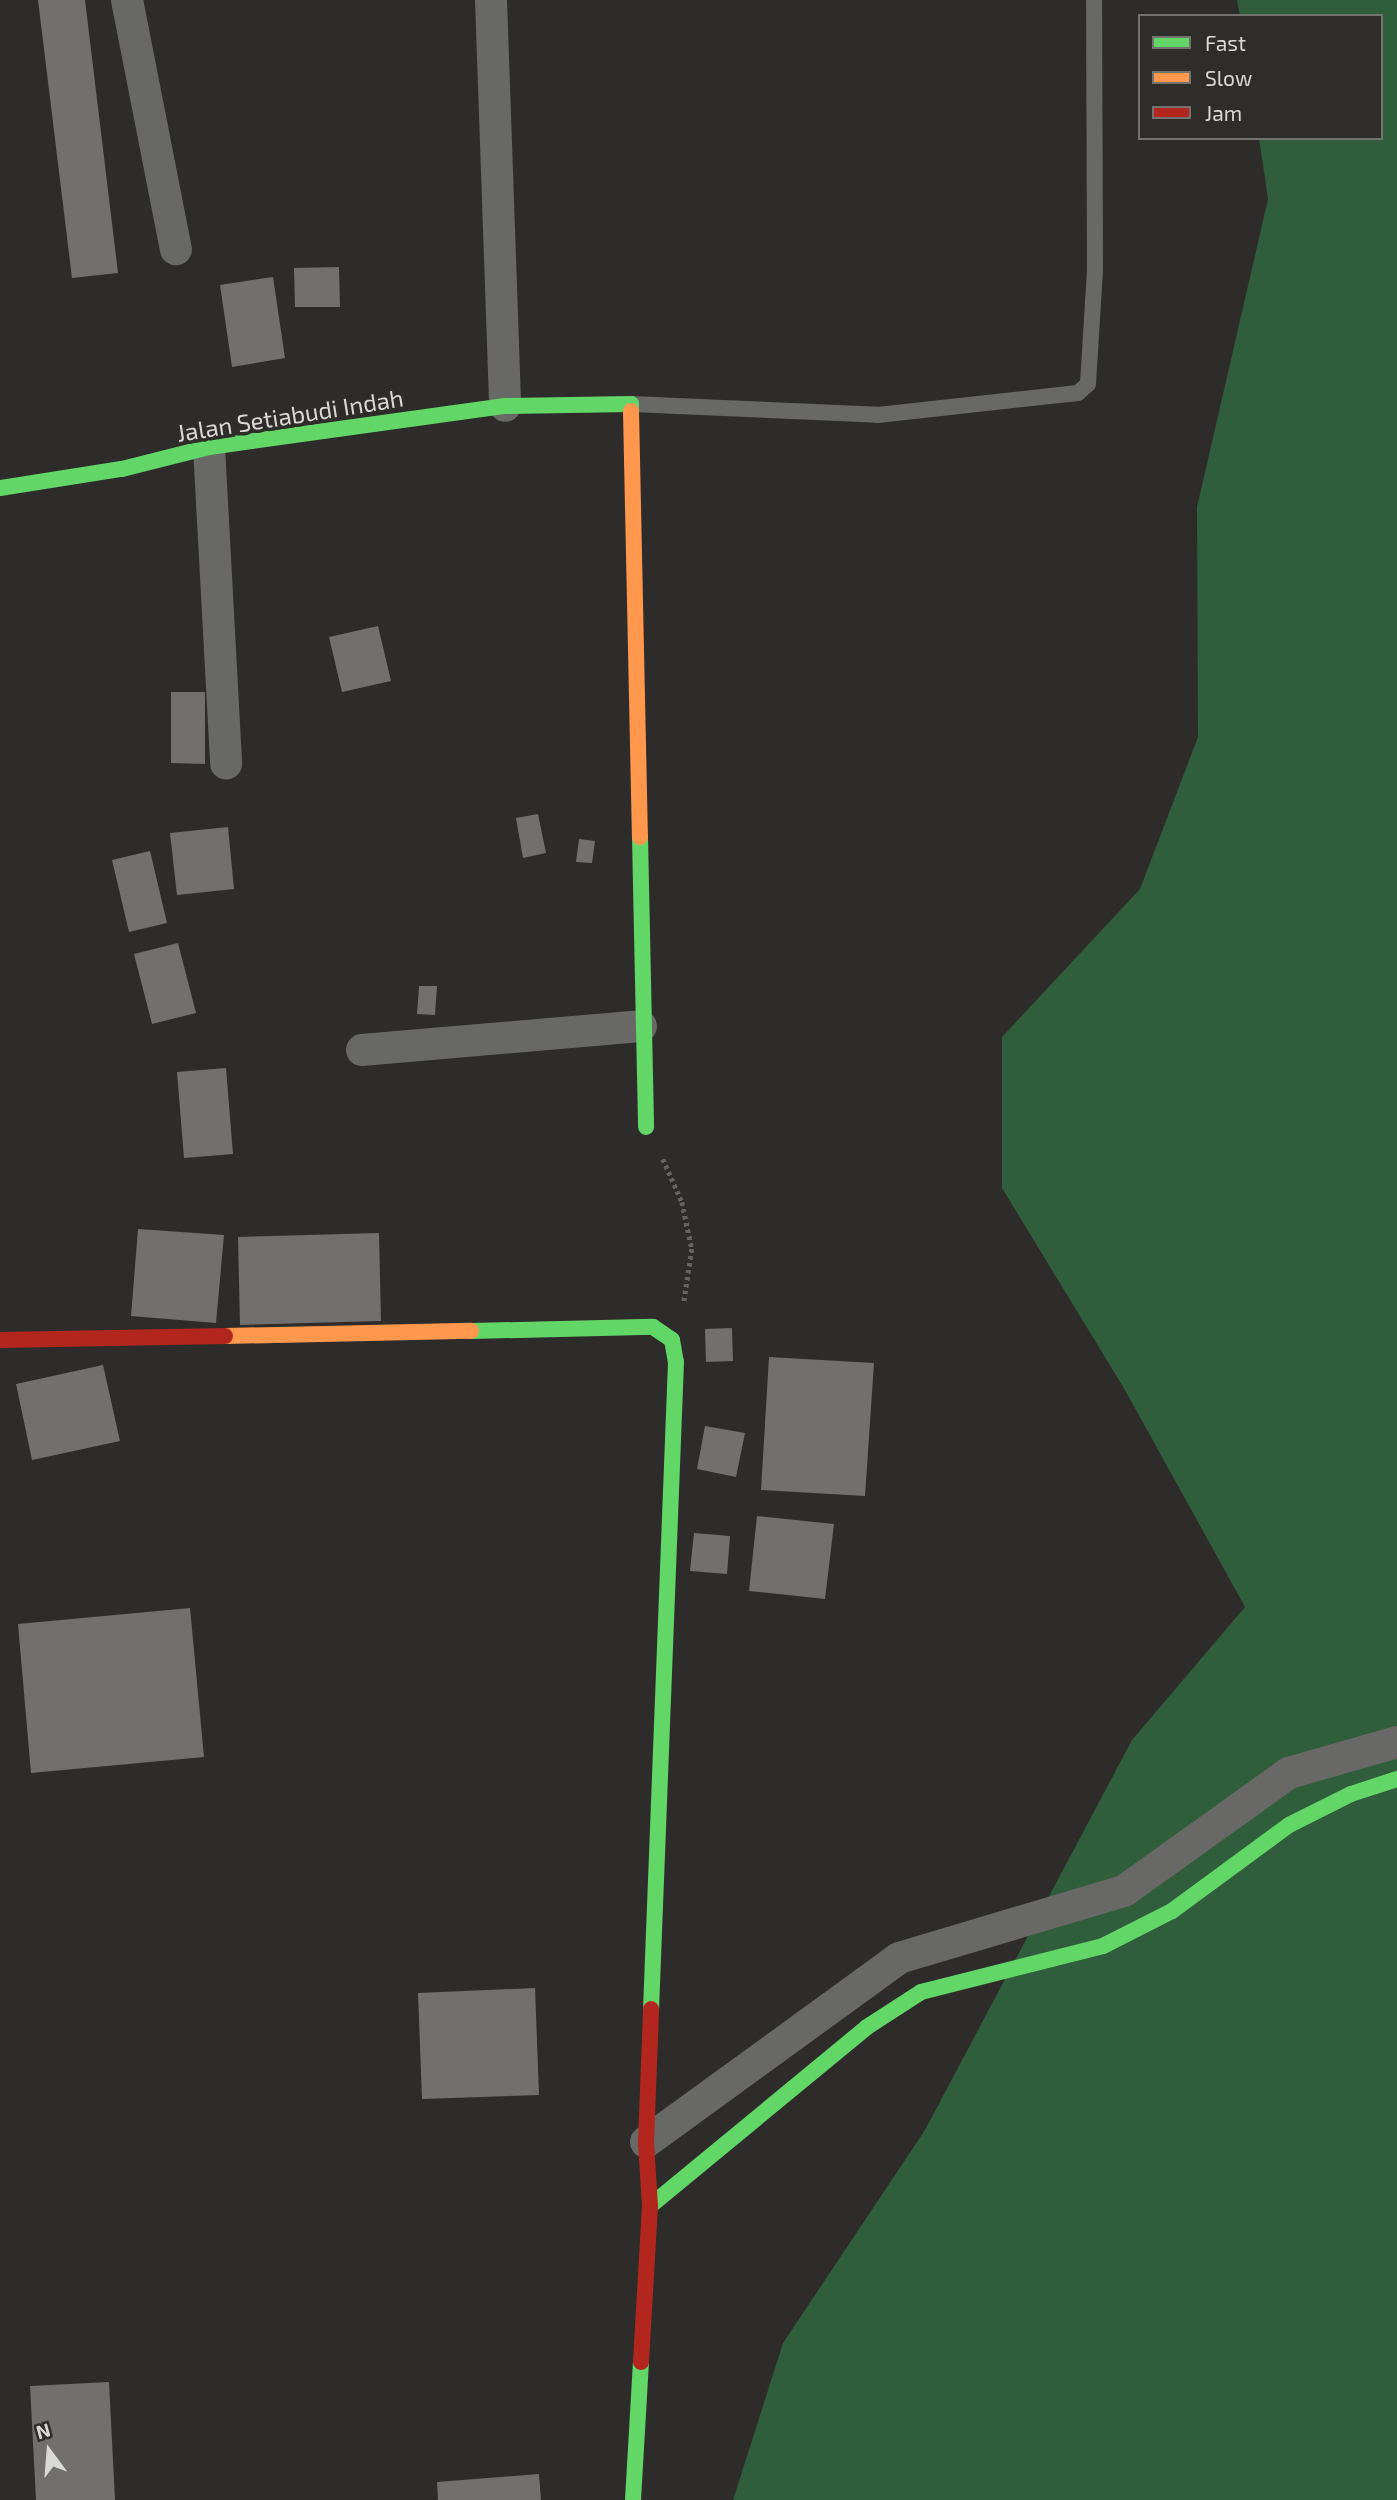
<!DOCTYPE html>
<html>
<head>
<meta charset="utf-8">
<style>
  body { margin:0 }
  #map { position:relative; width:1397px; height:2500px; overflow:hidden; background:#2d2c2a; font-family:"Exo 2",sans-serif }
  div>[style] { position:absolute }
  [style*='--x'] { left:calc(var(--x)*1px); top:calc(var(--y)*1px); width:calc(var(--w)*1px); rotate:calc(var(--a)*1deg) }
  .forest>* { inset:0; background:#305d3b }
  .building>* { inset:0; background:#71706f }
  .path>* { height:4.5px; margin-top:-2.25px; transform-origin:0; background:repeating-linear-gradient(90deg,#646362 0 3.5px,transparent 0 7px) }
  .lane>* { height:16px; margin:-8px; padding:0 8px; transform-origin:8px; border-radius:8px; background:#686866 }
  .street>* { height:32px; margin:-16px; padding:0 16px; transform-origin:16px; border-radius:16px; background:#686866 }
  .fast>* { height:16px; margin:-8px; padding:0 8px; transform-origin:8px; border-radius:8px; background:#63d668 }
  .slow>* { height:16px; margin:-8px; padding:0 8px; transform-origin:8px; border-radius:8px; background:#ff974d }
  .jam>* { height:16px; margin:-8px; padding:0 8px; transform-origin:8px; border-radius:8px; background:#b3261e }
  span { translate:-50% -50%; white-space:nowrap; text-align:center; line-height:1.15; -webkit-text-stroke:7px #2e2d29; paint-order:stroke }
  .street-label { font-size:24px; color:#d9d9d6 }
  .legend { position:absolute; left:1138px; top:14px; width:245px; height:126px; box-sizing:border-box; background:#2e2d29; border:2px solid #72726e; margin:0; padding:9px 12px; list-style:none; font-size:21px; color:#d9d9d6 }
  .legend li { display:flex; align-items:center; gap:14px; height:35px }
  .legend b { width:35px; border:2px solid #72726e }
  .north { position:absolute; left:14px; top:2416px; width:70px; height:70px; -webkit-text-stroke:5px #2e2d29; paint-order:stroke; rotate:344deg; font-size:19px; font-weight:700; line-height:28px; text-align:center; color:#d9d9d6 }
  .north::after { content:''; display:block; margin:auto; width:24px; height:32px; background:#d9d9d6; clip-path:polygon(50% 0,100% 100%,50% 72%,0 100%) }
</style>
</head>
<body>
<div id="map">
  <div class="forest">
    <div style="clip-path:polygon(1237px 0,1397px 0,1397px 2500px,733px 2500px,783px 2343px,925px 2130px,1132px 1740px,1245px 1607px,1125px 1390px,1002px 1188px,1002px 1037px,1140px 889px,1198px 737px,1197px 507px,1268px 199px,1259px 138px,1381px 138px,1381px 16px,1240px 16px)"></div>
  </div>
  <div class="building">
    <div style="clip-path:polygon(38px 0,85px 0,118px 273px,72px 278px)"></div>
    <div style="clip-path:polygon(339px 267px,340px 307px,295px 307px,294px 268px)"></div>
    <div style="clip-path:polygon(273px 277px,285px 358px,232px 367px,220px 285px)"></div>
    <div style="clip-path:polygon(378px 626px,391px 681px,342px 692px,329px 637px)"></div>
    <div style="clip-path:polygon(171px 692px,205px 692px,205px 764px,171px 763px)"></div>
    <div style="clip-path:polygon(538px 814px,546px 853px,523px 858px,516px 818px)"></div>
    <div style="clip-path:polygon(228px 827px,234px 889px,177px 895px,170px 833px)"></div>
    <div style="clip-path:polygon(579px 839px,595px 841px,592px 863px,576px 862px)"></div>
    <div style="clip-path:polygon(150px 851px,167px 923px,129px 932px,112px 860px)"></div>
    <div style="clip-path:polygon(178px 943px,196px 1013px,152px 1024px,134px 954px)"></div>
    <div style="clip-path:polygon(419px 986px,437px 986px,435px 1015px,417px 1014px)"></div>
    <div style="clip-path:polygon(226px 1068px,233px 1154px,184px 1158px,177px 1072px)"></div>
    <div style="clip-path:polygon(138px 1229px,224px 1235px,216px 1323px,131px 1316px)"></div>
    <div style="clip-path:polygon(379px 1233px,381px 1321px,240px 1325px,238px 1237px)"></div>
    <div style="clip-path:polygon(732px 1328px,733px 1361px,706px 1362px,705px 1329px)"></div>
    <div style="clip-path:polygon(769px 1357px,874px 1363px,865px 1496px,761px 1490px)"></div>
    <div style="clip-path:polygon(103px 1365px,120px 1441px,32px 1460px,16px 1384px)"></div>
    <div style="clip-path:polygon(705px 1426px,745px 1433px,736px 1477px,697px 1469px)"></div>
    <div style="clip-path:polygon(757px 1516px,834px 1524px,825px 1599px,749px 1591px)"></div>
    <div style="clip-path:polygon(694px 1533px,730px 1536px,727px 1574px,690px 1571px)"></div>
    <div style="clip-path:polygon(190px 1608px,204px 1757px,31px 1773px,18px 1624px)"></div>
    <div style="clip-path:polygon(535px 1988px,539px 2095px,422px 2099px,418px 1993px)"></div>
    <div style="clip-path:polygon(109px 2382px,115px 2500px,36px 2500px,30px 2386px)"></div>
    <div style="clip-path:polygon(539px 2474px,541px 2500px,438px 2500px,437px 2482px)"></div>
  </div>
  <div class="path">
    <div style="--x:663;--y:1159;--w:47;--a:66.2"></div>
    <div style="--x:682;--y:1202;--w:48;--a:78"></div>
    <div style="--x:692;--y:1249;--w:54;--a:98.6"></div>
  </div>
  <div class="lane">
    <div style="--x:631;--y:404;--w:247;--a:2.5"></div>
    <div style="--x:878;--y:415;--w:201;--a:-6.3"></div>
    <div style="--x:1078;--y:393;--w:13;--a:-42"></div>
    <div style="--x:1088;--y:384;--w:114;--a:-86.5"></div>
    <div style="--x:1095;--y:270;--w:270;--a:-90.2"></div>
  </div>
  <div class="street">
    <div style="--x:127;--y:0;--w:254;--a:78.9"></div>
    <div style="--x:491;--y:0;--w:406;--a:88"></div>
    <div style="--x:209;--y:447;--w:317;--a:86.9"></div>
    <div style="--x:362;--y:1050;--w:280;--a:-4.9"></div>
    <div style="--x:646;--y:2142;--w:313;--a:-36"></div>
    <div style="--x:899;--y:1958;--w:235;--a:-16.6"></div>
    <div style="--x:1124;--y:1891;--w:203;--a:-35.6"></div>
    <div style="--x:1289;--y:1773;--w:112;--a:-16"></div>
  </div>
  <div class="fast">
    <div style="--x:0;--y:488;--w:123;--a:-8.9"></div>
    <div style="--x:122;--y:469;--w:90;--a:-14.2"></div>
    <div style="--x:209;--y:447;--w:299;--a:-7.9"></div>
    <div style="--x:505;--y:406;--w:126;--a:-0.9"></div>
    <div style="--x:631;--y:404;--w:7;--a:90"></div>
    <div style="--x:640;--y:837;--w:290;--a:88.8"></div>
    <div style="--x:471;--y:1331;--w:182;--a:-1.3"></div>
    <div style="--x:653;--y:1327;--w:23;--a:34"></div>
    <div style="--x:672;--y:1340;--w:22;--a:80"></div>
    <div style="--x:676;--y:1362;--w:647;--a:92.21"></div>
    <div style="--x:650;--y:2206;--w:281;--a:-39.5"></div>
    <div style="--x:867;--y:2027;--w:64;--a:-32.9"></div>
    <div style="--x:921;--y:1992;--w:188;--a:-14.2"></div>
    <div style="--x:1103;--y:1946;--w:77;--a:-26.9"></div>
    <div style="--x:1172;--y:1911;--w:145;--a:-36.3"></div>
    <div style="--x:1289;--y:1825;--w:69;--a:-26.6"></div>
    <div style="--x:1351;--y:1794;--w:48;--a:-18.1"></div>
    <div style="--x:633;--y:2500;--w:138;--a:-86.7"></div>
  </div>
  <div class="slow">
    <div style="--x:631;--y:411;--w:426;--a:88.8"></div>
    <div style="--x:225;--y:1336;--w:246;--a:-1.2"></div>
  </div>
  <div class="jam">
    <div style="--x:0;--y:1340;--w:225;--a:-1"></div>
    <div style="--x:641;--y:2362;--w:156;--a:-86.7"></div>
    <div style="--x:650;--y:2206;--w:64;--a:-93.6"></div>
    <div style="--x:646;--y:2142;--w:133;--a:-87.8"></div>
  </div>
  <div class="street-label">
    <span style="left:290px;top:415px;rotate:-9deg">Jalan Setiabudi Indah</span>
  </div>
  <ul class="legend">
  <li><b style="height:9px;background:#63d668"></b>Fast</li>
  <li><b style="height:9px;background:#ff974d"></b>Slow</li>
  <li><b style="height:9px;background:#b3261e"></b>Jam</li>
  </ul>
  <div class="north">N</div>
</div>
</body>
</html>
